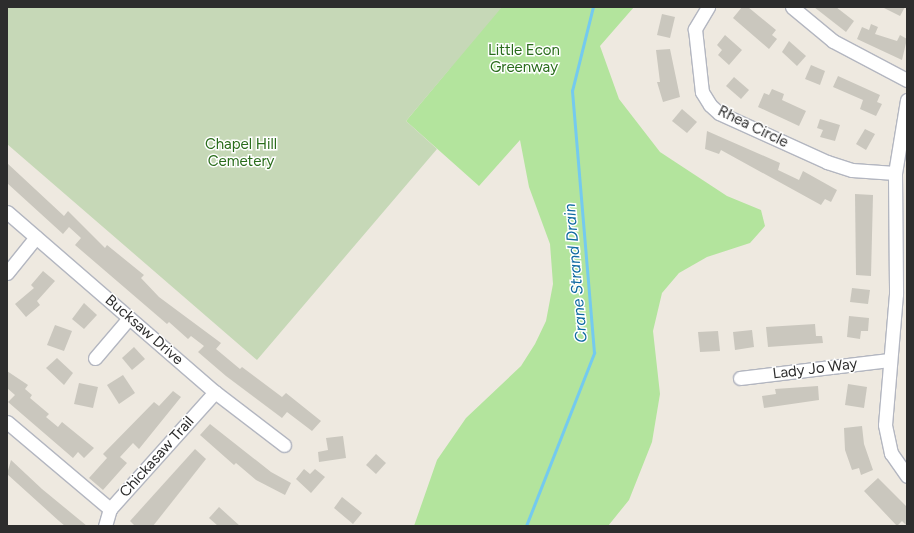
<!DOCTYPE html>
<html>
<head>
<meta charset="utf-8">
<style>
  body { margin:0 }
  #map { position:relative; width:914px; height:533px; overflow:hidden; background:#eee9e0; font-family:Figtree,sans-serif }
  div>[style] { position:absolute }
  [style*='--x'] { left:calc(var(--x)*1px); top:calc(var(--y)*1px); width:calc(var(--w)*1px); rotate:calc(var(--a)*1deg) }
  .green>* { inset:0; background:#b3e49d }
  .cemetery>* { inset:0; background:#c6d8b7 }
  .stream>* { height:2.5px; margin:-1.25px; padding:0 1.25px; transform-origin:1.25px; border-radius:1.25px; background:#74caef }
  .building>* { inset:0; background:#cac7be }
  .roads { filter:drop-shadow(1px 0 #b3b6c0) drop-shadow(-1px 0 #b3b6c0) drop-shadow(0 1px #b3b6c0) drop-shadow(0 -1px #b3b6c0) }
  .minor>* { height:13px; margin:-6.5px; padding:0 6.5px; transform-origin:6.5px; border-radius:6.5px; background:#fff }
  span { translate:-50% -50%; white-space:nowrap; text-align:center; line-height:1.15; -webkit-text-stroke:3px #fff; paint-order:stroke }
  .park-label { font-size:15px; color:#296c1b }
  .street-label { font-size:15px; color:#2d2d2d }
  .water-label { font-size:16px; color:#0e69a1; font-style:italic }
  .frame { position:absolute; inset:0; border:8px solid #2d2d2d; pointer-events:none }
</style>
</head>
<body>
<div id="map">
  <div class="green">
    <div style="clip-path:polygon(415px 7px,634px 7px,600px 46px,619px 99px,660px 152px,727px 196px,761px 210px,765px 226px,750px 243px,707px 257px,679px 273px,662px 293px,653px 331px,660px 394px,652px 442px,629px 500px,608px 526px,414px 526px,437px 460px,466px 418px,521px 366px,535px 344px,546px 321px,553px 284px,550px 244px,529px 187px,520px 140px,479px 186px,406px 121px,451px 67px)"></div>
  </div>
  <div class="cemetery">
    <div style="clip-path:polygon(7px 7px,502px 7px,406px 121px,437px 149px,257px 360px,7px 144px)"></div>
  </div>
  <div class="stream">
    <div style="--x:526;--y:526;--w:186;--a:-68.5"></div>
    <div style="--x:594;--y:353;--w:263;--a:-94.8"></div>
    <div style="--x:572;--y:91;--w:87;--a:-76"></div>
  </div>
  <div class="building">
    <div style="clip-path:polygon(742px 7px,748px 7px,776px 30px,772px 35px,777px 39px,769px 49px,733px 18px)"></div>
    <div style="clip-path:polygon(814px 7px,836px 7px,854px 21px,846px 32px)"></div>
    <div style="clip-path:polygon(882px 7px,905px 7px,900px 16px)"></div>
    <div style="clip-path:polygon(662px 14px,675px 17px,670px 38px,657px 35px)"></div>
    <div style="clip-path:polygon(871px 24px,878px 27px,875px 34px,897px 41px,900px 35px,907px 39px,902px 60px,857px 39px,862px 27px,869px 30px)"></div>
    <div style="clip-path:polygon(725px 35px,742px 50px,729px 65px,718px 55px,722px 50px,717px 45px)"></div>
    <div style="clip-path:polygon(789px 41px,806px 56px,797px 66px,782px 52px)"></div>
    <div style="clip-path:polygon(670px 49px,680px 97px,663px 102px,657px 82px,660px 82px,656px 50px)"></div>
    <div style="clip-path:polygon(811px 65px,825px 71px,820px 85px,805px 79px)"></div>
    <div style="clip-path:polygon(838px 76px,880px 95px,877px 102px,882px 104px,876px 116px,860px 109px,863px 100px,833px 87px)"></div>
    <div style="clip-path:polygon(734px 77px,749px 90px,741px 99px,726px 86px)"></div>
    <div style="clip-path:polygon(772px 89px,784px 94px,782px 100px,806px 111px,799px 126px,758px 107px,764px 93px,769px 95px)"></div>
    <div style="clip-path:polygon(682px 109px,697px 122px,687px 133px,672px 121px)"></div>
    <div style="clip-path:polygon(820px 119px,840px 125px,835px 141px,820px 137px,823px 130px,817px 128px)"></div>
    <div style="clip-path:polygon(865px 129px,875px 134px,866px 150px,856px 144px)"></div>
    <div style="clip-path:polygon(707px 131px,780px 163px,778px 170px,799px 180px,803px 171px,837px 190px,831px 202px,825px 199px,821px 205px,721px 150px,719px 154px,705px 149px)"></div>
    <div style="clip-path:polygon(7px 163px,64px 216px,68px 211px,105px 248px,107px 245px,144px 275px,141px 278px,159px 297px,221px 343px,216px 349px,240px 369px,242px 367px,282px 397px,286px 393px,321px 421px,312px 431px,287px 412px,282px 418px,226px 376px,198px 352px,204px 346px,191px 336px,188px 339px,169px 322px,167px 324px,75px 245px,81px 238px,69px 227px,63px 234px,7px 183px)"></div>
    <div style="clip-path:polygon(855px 194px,873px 195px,871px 276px,856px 275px)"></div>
    <div style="clip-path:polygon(43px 271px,55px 281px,37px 301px,40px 305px,26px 317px,15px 304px,34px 288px,31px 285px)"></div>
    <div style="clip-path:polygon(852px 288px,870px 290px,868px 304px,850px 302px)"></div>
    <div style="clip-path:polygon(84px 303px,97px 315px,84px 329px,72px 319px)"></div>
    <div style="clip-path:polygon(849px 316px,869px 318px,868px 331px,861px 331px,860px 339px,847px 337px)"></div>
    <div style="clip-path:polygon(815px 324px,816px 336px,822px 336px,823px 343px,768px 347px,766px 327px)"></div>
    <div style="clip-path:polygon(55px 325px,72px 331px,64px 351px,47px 345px)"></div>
    <div style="clip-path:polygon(752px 330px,754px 347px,735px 350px,733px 332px)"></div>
    <div style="clip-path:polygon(718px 331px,720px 351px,700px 352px,698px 332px)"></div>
    <div style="clip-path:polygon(134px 347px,145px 359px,132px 370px,122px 358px)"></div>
    <div style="clip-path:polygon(57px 358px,73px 373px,64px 385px,46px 368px)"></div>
    <div style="clip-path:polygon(7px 371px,28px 385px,25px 389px,32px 395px,30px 398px,49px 414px,46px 417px,58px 427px,62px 422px,94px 448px,84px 458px,78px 452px,73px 458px,8px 402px,15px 395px,7px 388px)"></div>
    <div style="clip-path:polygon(123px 375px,135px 393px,119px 404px,107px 385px)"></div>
    <div style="clip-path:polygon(79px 383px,98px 387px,93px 408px,74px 404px)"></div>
    <div style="clip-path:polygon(848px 384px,867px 387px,864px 408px,845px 405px)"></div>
    <div style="clip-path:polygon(818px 386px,819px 400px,764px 408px,762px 396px,776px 394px,775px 389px)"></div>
    <div style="clip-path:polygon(173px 391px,181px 397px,139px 449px,133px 443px,120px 457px,127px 463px,103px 490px,89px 478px,107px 458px,103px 454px,154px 402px,159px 406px)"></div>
    <div style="clip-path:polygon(210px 424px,271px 472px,291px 483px,285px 495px,256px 480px,236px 463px,234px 465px,200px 435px)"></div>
    <div style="clip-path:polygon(862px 426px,864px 444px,873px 470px,861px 475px,859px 468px,852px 470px,845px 450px,844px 428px)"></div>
    <div style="clip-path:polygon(343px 436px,346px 458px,319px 462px,318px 452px,328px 450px,326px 438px)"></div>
    <div style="clip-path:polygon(195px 449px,206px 459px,153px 526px,135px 526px,130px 521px)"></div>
    <div style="clip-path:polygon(376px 454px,386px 463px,376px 474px,366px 465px)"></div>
    <div style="clip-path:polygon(11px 460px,42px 489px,87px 526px,65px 526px,59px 521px,7px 474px)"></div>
    <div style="clip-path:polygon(304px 469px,310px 474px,315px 469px,325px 477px,311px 493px,296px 479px)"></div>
    <div style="clip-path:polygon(878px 478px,907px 507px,907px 526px,902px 521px,897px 526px,864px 491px)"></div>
    <div style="clip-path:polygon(342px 497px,362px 513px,353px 524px,334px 508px)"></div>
    <div style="clip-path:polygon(219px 507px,240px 526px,218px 526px,209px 518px)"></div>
  </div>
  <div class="roads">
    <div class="minor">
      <div style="--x:708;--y:7;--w:26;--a:121"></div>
      <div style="--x:695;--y:29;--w:63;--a:83.7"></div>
      <div style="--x:702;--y:92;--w:15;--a:58"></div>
      <div style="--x:710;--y:105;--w:12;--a:42"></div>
      <div style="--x:719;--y:113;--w:119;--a:24.4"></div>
      <div style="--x:827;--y:162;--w:26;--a:18"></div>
      <div style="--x:852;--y:170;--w:43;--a:4"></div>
      <div style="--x:792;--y:7;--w:53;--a:39.7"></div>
      <div style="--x:833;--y:41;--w:84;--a:27.8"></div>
      <div style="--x:907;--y:100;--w:74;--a:99.3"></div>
      <div style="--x:895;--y:173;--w:121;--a:89.5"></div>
      <div style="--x:896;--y:294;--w:131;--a:94.8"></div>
      <div style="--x:885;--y:425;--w:29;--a:78"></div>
      <div style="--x:891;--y:453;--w:28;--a:55"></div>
      <div style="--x:7;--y:212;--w:275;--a:40.9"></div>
      <div style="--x:215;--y:392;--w:87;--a:37.5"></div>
      <div style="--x:7;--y:273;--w:46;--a:-51.1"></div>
      <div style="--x:95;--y:358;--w:52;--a:-49.6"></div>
      <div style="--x:740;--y:378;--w:150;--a:-6.9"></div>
      <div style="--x:7;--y:422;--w:135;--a:40.2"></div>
      <div style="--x:105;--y:526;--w:18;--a:-74"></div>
      <div style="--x:110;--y:509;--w:157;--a:-48.1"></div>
    </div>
  </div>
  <div class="park-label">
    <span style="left:524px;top:59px">Little Econ<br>Greenway</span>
    <span style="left:241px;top:153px">Chapel Hill<br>Cemetery</span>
  </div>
  <div class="street-label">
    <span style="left:753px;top:127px;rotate:26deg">Rhea Circle</span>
    <span style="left:144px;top:330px;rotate:41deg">Bucksaw Drive</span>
    <span style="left:815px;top:369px;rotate:-7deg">Lady Jo Way</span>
    <span style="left:157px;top:457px;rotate:-48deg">Chickasaw Trail</span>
  </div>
  <div class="water-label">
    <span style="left:576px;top:273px;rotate:-95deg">Crane Strand Drain</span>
  </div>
  <div class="frame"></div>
</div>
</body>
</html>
